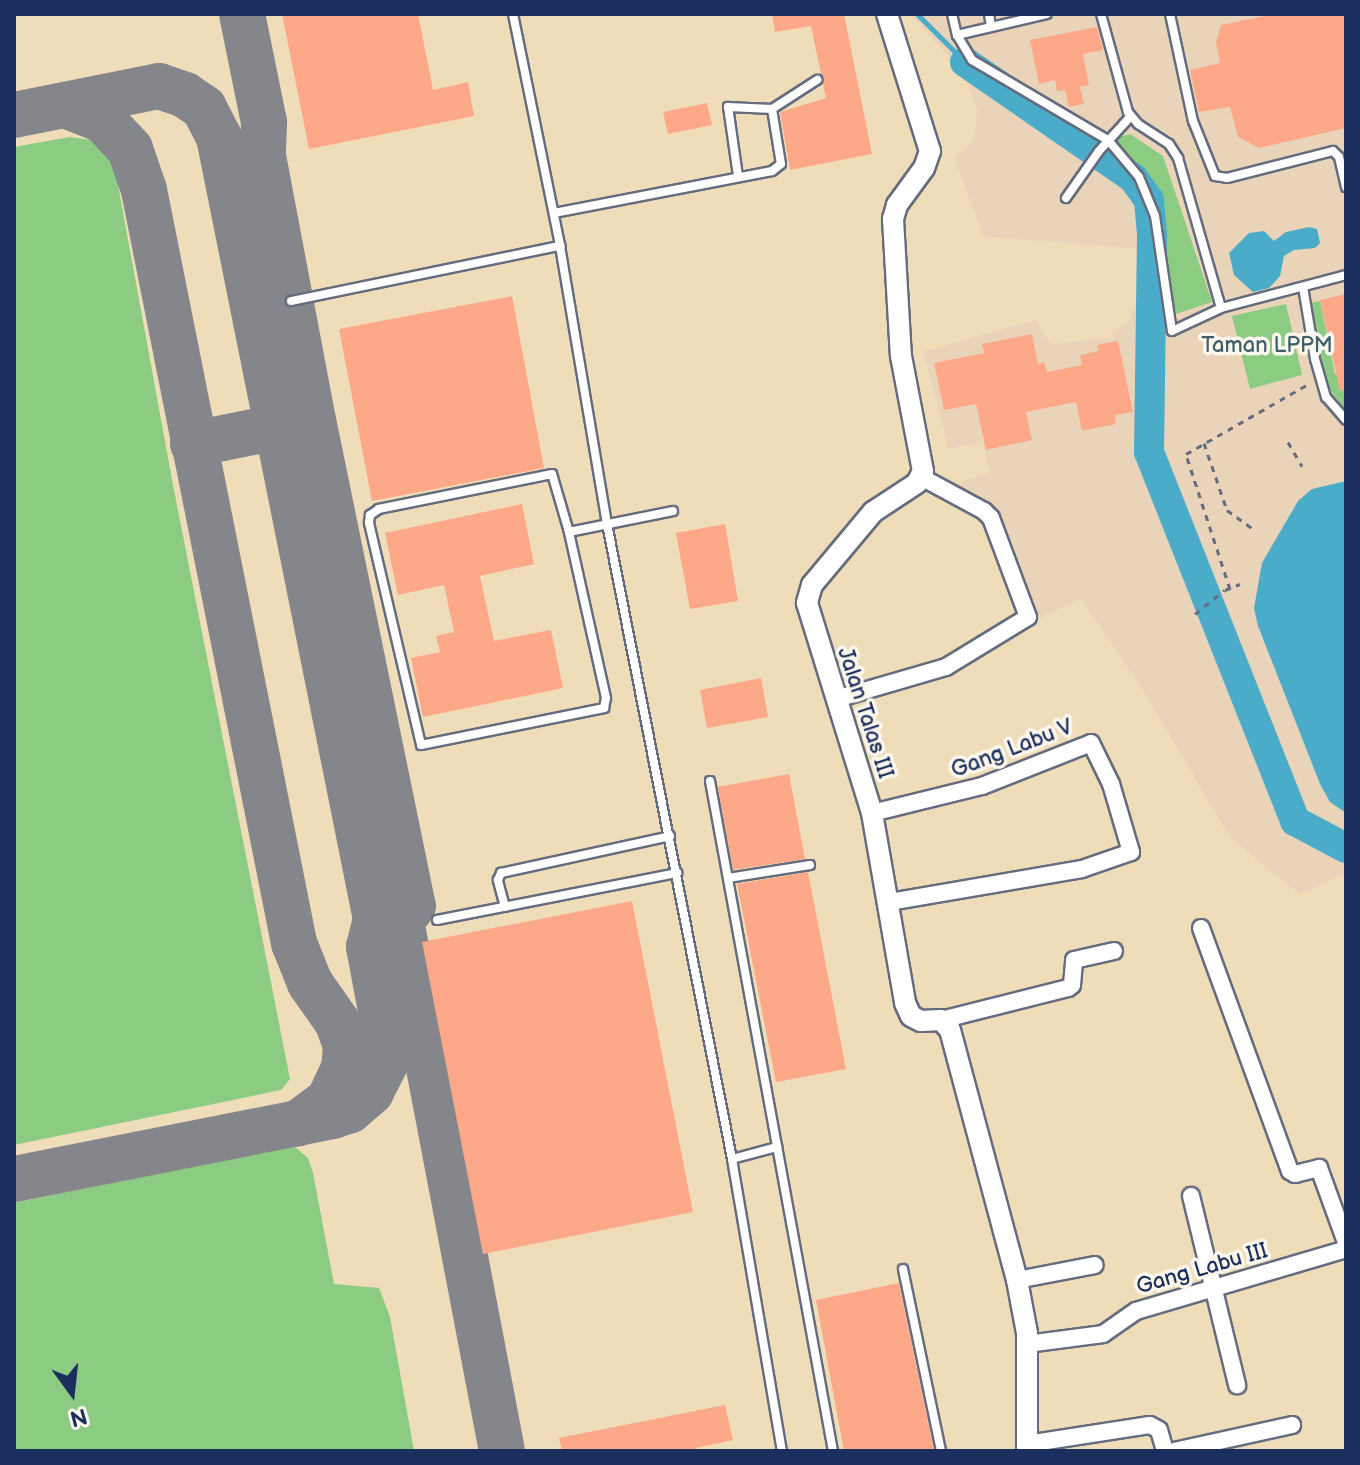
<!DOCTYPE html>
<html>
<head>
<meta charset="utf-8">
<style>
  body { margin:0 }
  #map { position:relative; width:1360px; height:1465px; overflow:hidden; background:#efddba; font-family:"Balsamiq Sans",sans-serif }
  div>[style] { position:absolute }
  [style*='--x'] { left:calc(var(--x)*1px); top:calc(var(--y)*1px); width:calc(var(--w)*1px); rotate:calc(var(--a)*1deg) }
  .built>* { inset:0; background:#ead4b9 }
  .green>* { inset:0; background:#8ccb82 }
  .water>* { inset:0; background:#4aacc9 }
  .stream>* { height:5px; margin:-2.5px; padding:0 2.5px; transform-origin:2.5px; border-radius:2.5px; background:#4aacc9 }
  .river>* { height:30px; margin:-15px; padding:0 15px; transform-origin:15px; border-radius:15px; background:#4aacc9 }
  .taxiway>* { height:46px; margin:-23px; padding:0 23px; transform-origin:23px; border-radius:23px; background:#85868c }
  .building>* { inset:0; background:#fda889 }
  .path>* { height:3px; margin-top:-1.5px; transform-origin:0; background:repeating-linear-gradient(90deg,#656c7e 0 6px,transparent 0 12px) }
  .roads { filter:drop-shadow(2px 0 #656c7e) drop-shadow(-2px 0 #656c7e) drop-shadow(0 2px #656c7e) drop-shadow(0 -2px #656c7e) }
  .service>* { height:8px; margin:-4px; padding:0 4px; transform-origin:4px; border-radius:4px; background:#fff }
  .minor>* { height:16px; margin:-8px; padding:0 8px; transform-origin:8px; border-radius:8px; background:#fff }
  .tertiary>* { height:20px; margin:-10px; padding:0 10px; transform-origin:10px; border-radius:10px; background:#fff }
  span { translate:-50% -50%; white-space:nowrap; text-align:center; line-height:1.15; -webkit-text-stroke:7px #fbf7ec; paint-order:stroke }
  .park-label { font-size:22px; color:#3d5e69 }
  .street-label { font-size:22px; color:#1b2f5e }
  .frame { position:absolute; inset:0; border:16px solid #1b2f5e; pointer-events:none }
  .north { position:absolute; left:32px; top:1353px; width:80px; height:80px; -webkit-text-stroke:6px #fbf7ec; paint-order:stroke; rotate:165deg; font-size:22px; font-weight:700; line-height:32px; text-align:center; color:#1b2f5e }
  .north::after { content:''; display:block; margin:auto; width:28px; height:36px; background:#1b2f5e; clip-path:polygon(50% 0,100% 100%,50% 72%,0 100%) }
</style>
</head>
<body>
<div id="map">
  <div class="built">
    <div style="clip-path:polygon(910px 14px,1346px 14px,1346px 873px,1299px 894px,1230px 837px,1137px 681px,1081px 599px,1034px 621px,996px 522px,941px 489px,991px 472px,982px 442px,949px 449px,923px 352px,1035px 320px,1051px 344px,1109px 338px,1129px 321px,1142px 288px,1141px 249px,983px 236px,954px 157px,974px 140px,977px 109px,962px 71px)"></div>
  </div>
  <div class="green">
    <div style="clip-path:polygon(1130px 134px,1163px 156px,1212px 302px,1176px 314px,1153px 188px,1142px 171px,1109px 148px,1119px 137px)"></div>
    <div style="clip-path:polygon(70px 137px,92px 140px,114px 163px,173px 485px,290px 1079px,281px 1090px,14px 1145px,14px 147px)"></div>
    <div style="clip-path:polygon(1320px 301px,1335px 374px,1346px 372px,1346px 410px,1331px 391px,1324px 368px,1309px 303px)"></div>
    <div style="clip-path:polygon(1286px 304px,1302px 375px,1250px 389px,1232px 316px)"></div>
    <div style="clip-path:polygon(294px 1146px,308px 1158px,313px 1173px,334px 1284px,379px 1288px,390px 1317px,414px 1451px,14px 1451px,14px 1203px)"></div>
  </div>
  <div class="water">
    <div style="clip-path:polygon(1309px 227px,1317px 229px,1320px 243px,1315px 248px,1294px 250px,1284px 256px,1280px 276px,1269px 288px,1253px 292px,1234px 275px,1229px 253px,1249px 233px,1264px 231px,1274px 241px,1286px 232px)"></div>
    <div style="clip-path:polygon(1346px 481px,1346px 813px,1330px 802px,1320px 784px,1258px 626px,1254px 608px,1262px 563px,1298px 501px,1312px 489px)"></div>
  </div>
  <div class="stream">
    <div style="--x:917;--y:14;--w:68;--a:45"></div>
  </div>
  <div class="river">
    <div style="--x:965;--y:62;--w:204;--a:34.6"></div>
    <div style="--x:1133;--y:178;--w:27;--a:54"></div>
    <div style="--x:1149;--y:200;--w:37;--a:85"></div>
    <div style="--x:1152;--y:237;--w:215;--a:90.8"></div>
    <div style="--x:1149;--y:452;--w:397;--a:68.4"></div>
    <div style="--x:1295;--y:821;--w:58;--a:27.9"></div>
  </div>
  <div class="taxiway">
    <div style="--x:242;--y:14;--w:110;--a:78.5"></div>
    <div style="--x:264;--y:122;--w:34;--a:92"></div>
    <div style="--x:263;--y:156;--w:269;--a:79.3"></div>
    <div style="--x:65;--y:105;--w:41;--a:21.5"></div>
    <div style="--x:103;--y:120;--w:40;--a:47"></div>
    <div style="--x:130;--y:149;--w:43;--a:71.1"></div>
    <div style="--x:144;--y:190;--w:768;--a:78.73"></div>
    <div style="--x:294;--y:943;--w:43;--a:68.2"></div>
    <div style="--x:310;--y:983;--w:49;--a:55"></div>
    <div style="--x:338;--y:1023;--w:24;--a:71"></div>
    <div style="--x:346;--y:1046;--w:22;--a:95"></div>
    <div style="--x:344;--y:1068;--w:35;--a:115"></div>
    <div style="--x:329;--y:1100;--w:39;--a:143"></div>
    <div style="--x:14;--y:115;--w:148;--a:-11.3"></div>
    <div style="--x:159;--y:86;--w:28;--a:19"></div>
    <div style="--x:185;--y:95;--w:23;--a:34"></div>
    <div style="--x:204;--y:108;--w:33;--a:63"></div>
    <div style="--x:219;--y:137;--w:798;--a:78.65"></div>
    <div style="--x:376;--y:919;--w:29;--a:104"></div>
    <div style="--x:369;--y:947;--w:97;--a:79.3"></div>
    <div style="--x:387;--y:1042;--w:20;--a:93"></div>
    <div style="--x:386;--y:1062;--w:34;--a:117"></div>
    <div style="--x:371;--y:1092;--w:28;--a:139"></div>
    <div style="--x:350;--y:1110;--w:18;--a:161"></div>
    <div style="--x:333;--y:1116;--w:325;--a:168.8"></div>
    <div style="--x:193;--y:444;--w:122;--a:-11.3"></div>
    <div style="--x:313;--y:420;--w:496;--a:78.4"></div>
    <div style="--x:413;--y:906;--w:19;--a:129"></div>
    <div style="--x:401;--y:921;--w:540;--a:79.21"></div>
  </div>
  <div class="building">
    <div style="clip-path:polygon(282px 14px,418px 14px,433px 90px,468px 82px,474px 116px,309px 149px)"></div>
    <div style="clip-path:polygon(772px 14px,844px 14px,872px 154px,790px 170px,780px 112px,826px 98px,811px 26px,775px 32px)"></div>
    <div style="clip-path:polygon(1275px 14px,1346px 14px,1346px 128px,1259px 148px,1238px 137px,1230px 107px,1199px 112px,1190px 70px,1220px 63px,1216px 42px,1221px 25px)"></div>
    <div style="clip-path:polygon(1097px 27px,1103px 50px,1083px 54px,1089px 85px,1080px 87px,1084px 104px,1069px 107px,1065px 90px,1057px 91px,1055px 80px,1039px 84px,1030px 40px)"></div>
    <div style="clip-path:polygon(707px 103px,712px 125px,668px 134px,663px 112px)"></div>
    <div style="clip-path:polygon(1346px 294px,1346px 390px,1340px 391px,1320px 300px)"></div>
    <div style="clip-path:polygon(512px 296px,544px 468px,372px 501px,339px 329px)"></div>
    <div style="clip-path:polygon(1032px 334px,1038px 364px,1044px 362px,1047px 372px,1082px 365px,1080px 355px,1098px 351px,1097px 345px,1118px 341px,1133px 412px,1115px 415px,1116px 424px,1082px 431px,1076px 402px,1026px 412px,1032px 440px,986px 450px,976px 404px,944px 410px,934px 363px,984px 353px,982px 344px)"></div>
    <div style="clip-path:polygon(522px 504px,534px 564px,480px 576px,494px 641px,551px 630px,563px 688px,423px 717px,411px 658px,440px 652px,436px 636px,454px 632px,444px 585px,398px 595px,385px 533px)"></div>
    <div style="clip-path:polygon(725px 524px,738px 601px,690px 609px,676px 533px)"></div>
    <div style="clip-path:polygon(761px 678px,768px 717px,707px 728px,700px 690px)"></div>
    <div style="clip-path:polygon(789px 774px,805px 859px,733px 870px,718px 787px)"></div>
    <div style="clip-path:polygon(808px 872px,846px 1069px,776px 1082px,737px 884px)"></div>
    <div style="clip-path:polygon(632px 901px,693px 1212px,483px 1254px,422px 942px)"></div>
    <div style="clip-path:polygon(899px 1283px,934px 1451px,844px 1451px,816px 1300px)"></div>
    <div style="clip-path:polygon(725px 1405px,733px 1440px,696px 1448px,696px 1451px,562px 1451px,559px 1438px)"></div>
  </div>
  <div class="path">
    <div style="--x:1288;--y:442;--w:28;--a:60"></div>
    <div style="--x:1204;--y:443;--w:71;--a:71.1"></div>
    <div style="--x:1227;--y:510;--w:32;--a:36"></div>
    <div style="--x:1230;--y:589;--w:142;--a:-108.1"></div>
    <div style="--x:1186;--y:454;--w:143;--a:-29.8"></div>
    <div style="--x:1195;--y:614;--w:38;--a:-39"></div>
    <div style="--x:1225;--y:590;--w:16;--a:-22"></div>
  </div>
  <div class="roads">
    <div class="service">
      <div style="--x:513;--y:14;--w:237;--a:78.5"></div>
      <div style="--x:560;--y:246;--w:282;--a:80.4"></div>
      <div style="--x:607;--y:524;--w:647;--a:78.86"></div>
      <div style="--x:732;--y:1159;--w:296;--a:80.3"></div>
      <div style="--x:952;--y:14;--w:22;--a:77"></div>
      <div style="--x:957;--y:35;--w:92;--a:-13.1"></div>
      <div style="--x:989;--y:14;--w:13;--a:81"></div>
      <div style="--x:1101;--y:14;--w:102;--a:74.6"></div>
      <div style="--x:1128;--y:112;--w:16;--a:50"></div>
      <div style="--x:1138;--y:124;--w:37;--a:33"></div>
      <div style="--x:1169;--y:144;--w:17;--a:57"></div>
      <div style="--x:1178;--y:158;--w:156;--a:74"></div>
      <div style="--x:1170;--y:14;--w:109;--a:77.9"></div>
      <div style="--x:1193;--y:121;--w:59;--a:68.2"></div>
      <div style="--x:1215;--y:176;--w:12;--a:9"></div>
      <div style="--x:1227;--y:178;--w:109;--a:-14.3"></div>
      <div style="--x:1333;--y:151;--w:8;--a:45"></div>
      <div style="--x:1339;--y:157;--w:31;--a:77"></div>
      <div style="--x:957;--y:35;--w:29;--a:59"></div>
      <div style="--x:972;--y:60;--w:158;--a:30.5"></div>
      <div style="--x:1108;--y:140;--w:48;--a:50"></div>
      <div style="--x:1139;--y:177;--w:42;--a:67.7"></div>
      <div style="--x:1155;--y:216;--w:116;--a:81.6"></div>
      <div style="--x:1172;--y:331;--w:54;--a:-25.1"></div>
      <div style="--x:1221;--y:308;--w:129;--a:-14.8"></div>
      <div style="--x:738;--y:176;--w:70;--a:-98.2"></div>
      <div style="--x:728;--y:107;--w:44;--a:2.6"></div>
      <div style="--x:1066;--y:198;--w:57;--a:-54.9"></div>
      <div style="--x:1099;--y:151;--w:47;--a:-47.6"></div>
      <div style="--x:554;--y:213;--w:222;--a:-10.9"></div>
      <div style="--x:772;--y:171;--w:11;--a:-38"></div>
      <div style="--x:781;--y:164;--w:56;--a:-99.3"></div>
      <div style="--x:772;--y:109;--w:54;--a:-32.8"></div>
      <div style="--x:1303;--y:287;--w:73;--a:80.5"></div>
      <div style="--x:1315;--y:359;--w:40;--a:74"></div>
      <div style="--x:1326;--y:397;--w:30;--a:49"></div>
      <div style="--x:291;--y:301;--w:275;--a:-11.6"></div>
      <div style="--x:569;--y:532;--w:60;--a:-106.3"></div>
      <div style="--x:552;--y:474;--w:177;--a:168.6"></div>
      <div style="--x:379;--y:509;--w:11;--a:146"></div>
      <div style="--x:370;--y:515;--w:8;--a:97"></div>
      <div style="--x:369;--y:523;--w:228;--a:76.8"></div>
      <div style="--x:421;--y:745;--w:187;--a:-11.4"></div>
      <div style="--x:604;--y:708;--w:10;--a:-79"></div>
      <div style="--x:606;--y:698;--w:170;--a:-102.6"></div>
      <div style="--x:569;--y:532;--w:106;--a:-11.4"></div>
      <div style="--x:710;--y:781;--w:681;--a:79.6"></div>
      <div style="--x:728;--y:878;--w:83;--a:-9"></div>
      <div style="--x:505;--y:907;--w:28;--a:-105"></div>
      <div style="--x:498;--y:880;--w:8;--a:-67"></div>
      <div style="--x:501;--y:873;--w:173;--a:-12.3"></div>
      <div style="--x:437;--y:920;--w:245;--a:-11.1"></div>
      <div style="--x:732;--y:1159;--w:47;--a:-14.9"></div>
      <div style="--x:903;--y:1269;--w:186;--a:78.2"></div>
    </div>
    <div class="minor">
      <div style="--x:836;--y:699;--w:115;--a:-16.2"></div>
      <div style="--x:946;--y:667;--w:96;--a:-31.4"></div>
      <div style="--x:1028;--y:617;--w:106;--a:-110.5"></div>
      <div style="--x:991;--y:518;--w:10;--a:-135"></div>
      <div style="--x:984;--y:511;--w:72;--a:-151.6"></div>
      <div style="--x:872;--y:813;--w:113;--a:-13.8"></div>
      <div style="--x:982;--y:786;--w:117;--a:-21.5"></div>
      <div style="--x:1091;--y:743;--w:46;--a:64"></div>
      <div style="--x:1111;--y:784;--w:71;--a:73.6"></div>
      <div style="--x:1131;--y:852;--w:52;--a:160.9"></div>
      <div style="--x:1082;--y:869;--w:196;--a:170.3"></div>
      <div style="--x:1201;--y:928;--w:259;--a:69.9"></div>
      <div style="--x:1290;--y:1171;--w:6;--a:31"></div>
      <div style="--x:1295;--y:1174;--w:25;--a:-14"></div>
      <div style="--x:1319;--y:1168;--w:79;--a:70"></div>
      <div style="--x:941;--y:1020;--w:131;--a:-14.1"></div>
      <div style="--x:1068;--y:988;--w:5;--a:-37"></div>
      <div style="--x:1072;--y:985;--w:25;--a:-85"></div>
      <div style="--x:1074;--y:960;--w:41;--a:-12.7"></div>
      <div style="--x:1191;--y:1196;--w:195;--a:76.3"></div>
      <div style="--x:1017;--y:1280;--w:79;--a:-10.9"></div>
      <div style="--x:1027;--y:1344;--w:77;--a:-7.5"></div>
      <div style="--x:1103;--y:1334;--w:40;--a:-34.9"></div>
      <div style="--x:1136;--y:1311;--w:219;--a:-16.4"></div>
      <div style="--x:1027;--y:1444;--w:124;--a:-8.8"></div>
      <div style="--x:1150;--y:1425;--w:10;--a:29"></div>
      <div style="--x:1159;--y:1430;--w:22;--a:74"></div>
      <div style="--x:1174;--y:1451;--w:121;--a:-12.4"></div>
    </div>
    <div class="tertiary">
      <div style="--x:887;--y:14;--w:144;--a:72.6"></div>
      <div style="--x:930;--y:151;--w:18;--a:109"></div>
      <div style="--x:924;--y:168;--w:46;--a:126.1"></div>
      <div style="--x:897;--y:205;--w:15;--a:106"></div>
      <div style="--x:893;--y:219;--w:137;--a:86.7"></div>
      <div style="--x:901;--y:356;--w:117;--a:79.2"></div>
      <div style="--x:923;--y:471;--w:13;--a:117"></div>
      <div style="--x:917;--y:483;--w:53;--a:146.6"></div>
      <div style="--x:873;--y:512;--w:95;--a:129.9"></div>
      <div style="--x:812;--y:585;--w:19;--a:106"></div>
      <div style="--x:807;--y:603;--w:220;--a:72.8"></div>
      <div style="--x:872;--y:813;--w:193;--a:80.1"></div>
      <div style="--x:905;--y:1003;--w:14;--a:65"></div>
      <div style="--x:911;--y:1016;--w:11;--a:27"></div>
      <div style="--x:921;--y:1021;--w:20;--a:-3"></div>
      <div style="--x:941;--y:1020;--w:13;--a:48"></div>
      <div style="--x:950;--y:1030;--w:259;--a:75"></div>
      <div style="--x:1017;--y:1280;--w:54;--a:79.3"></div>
      <div style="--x:1027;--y:1333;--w:118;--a:90"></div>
    </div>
  </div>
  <div class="park-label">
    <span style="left:1267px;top:346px">Taman LPPM</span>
  </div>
  <div class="street-label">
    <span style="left:865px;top:713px;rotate:72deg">Jalan Talas III</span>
    <span style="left:1012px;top:749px;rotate:-21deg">Gang Labu V</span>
    <span style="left:1202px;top:1269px;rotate:-16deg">Gang Labu III</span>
  </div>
  <div class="frame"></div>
  <div class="north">N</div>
</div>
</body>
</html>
